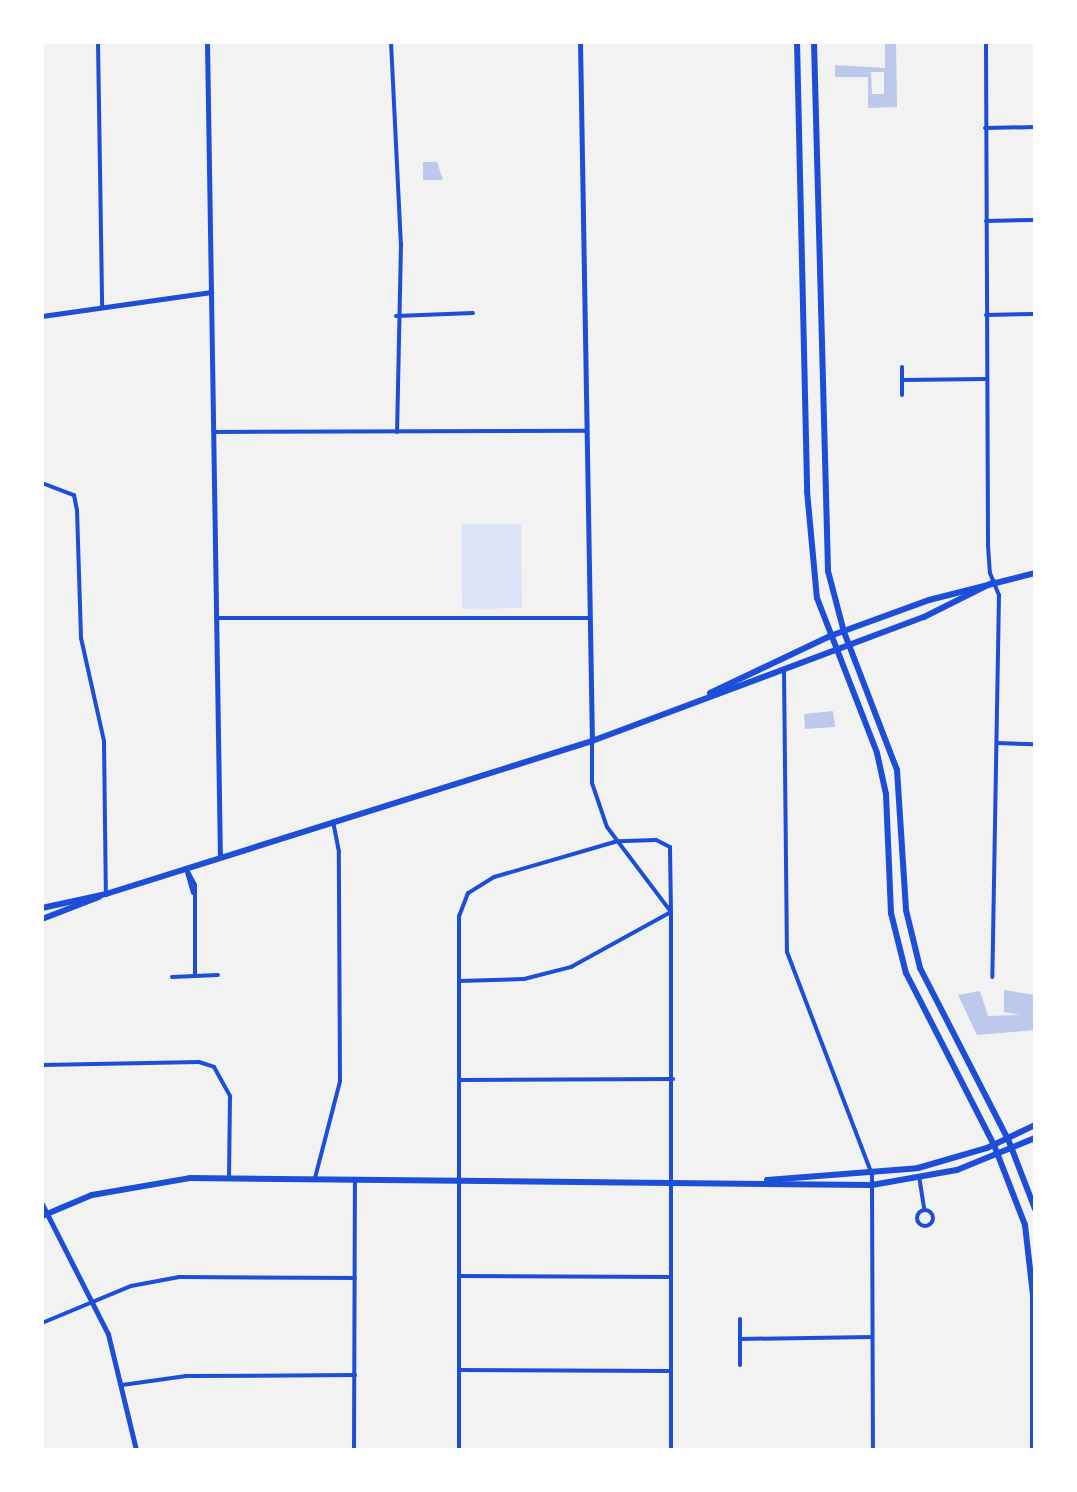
<!DOCTYPE html>
<html>
<head>
<meta charset="utf-8">
<style>
  body { margin:0 }
  #map { position:relative; width:1077px; height:1492px; overflow:hidden; background:#f2f2f2; font-family:"Roboto Condensed",sans-serif }
  div>[style] { position:absolute }
  [style*='--x'] { left:calc(var(--x)*1px); top:calc(var(--y)*1px); width:calc(var(--w)*1px); rotate:calc(var(--a)*1deg) }
  .green>* { inset:0; background:#dbe4f7 }
  .building>* { inset:0; background:#bdc9ec }
  .minor>* { height:4px; margin:-2px; padding:0 2px; transform-origin:2px; border-radius:2px; background:#1d4ed8 }
  .minor>.ring { margin:-2px; padding:0; box-sizing:content-box; background:none; border:4px solid #1d4ed8; border-radius:50% }
  .tertiary>* { height:5px; margin:-2.5px; padding:0 2.5px; transform-origin:2.5px; border-radius:2.5px; background:#1d4ed8 }
  .secondary>* { height:6px; margin:-3px; padding:0 3px; transform-origin:3px; border-radius:3px; background:#1d4ed8 }
  span { translate:-50% -50%; white-space:nowrap; text-align:center; line-height:1.15; -webkit-text-stroke:6px #fff; paint-order:stroke }
  .frame { position:absolute; inset:0; border:44px solid #fff; pointer-events:none }
</style>
</head>
<body>
<div id="map">
  <div class="green">
    <div style="clip-path:polygon(461px 524px,521px 524px,522px 608px,462px 609px)"></div>
  </div>
  <div class="building">
    <div style="clip-path:polygon(evenodd,885px 42px,896px 42px,897px 107px,868px 108px,868px 77px,835px 77px,835px 65px,885px 68px,885px 42px,871px 72px,884px 72px,884px 94px,872px 94px,871px 72px)"></div>
    <div style="clip-path:polygon(423px 162px,437px 162px,443px 180px,423px 180px)"></div>
    <div style="clip-path:polygon(833px 711px,835px 727px,805px 729px,804px 714px)"></div>
    <div style="clip-path:polygon(1004px 990px,1035px 995px,1035px 1030px,977px 1035px,958px 995px,980px 991px,988px 1016px,1020px 1015px,1004px 1012px)"></div>
  </div>
  <div class="minor">
    <div style="--x:98;--y:42;--w:265;--a:89.1"></div>
    <div style="--x:391;--y:42;--w:202;--a:87.2"></div>
    <div style="--x:401;--y:244;--w:188;--a:91.2"></div>
    <div style="--x:986;--y:42;--w:504;--a:89.77"></div>
    <div style="--x:988;--y:546;--w:27;--a:86"></div>
    <div style="--x:990;--y:573;--w:24;--a:68"></div>
    <div style="--x:999;--y:595;--w:382;--a:91"></div>
    <div style="--x:985;--y:128;--w:50;--a:-1.1"></div>
    <div style="--x:986;--y:221;--w:49;--a:-1.2"></div>
    <div style="--x:986;--y:315;--w:49;--a:-1.2"></div>
    <div style="--x:396;--y:316;--w:77;--a:-2.2"></div>
    <div style="--x:902;--y:367;--w:13;--a:90"></div>
    <div style="--x:902;--y:380;--w:84;--a:-0.7"></div>
    <div style="--x:902;--y:380;--w:15;--a:90"></div>
    <div style="--x:214;--y:432;--w:373;--a:-0.2"></div>
    <div style="--x:42;--y:483;--w:34;--a:21"></div>
    <div style="--x:74;--y:495;--w:15;--a:79"></div>
    <div style="--x:77;--y:510;--w:128;--a:88.2"></div>
    <div style="--x:81;--y:638;--w:106;--a:77.4"></div>
    <div style="--x:104;--y:741;--w:153;--a:89.3"></div>
    <div style="--x:216;--y:618;--w:374;--a:0"></div>
    <div style="--x:784;--y:670;--w:282;--a:89.4"></div>
    <div style="--x:787;--y:952;--w:239;--a:69.1"></div>
    <div style="--x:872;--y:1175;--w:275;--a:89.8"></div>
    <div style="--x:592;--y:741;--w:42;--a:90"></div>
    <div style="--x:592;--y:783;--w:46;--a:71.2"></div>
    <div style="--x:607;--y:827;--w:106;--a:53"></div>
    <div style="--x:671;--y:912;--w:538;--a:90"></div>
    <div style="--x:997;--y:743;--w:38;--a:2"></div>
    <div style="--x:193;--y:893;--w:26;--a:-106"></div>
    <div style="--x:186;--y:868;--w:19;--a:62"></div>
    <div style="--x:195;--y:885;--w:90;--a:90"></div>
    <div style="--x:172;--y:977;--w:46;--a:-2.5"></div>
    <div style="--x:459;--y:981;--w:65;--a:-1.8"></div>
    <div style="--x:524;--y:979;--w:49;--a:-14.3"></div>
    <div style="--x:571;--y:967;--w:114;--a:-28.8"></div>
    <div style="--x:671;--y:912;--w:65;--a:-90.9"></div>
    <div style="--x:670;--y:847;--w:16;--a:-153"></div>
    <div style="--x:656;--y:840;--w:38;--a:178"></div>
    <div style="--x:618;--y:841;--w:129;--a:163.8"></div>
    <div style="--x:494;--y:877;--w:31;--a:148"></div>
    <div style="--x:468;--y:893;--w:25;--a:111"></div>
    <div style="--x:459;--y:916;--w:534;--a:90"></div>
    <div style="--x:42;--y:1065;--w:157;--a:-1.1"></div>
    <div style="--x:199;--y:1062;--w:16;--a:18"></div>
    <div style="--x:214;--y:1067;--w:33;--a:61"></div>
    <div style="--x:230;--y:1096;--w:82;--a:90.7"></div>
    <div style="--x:459;--y:1080;--w:214;--a:-0.3"></div>
    <div style="--x:919;--y:1176;--w:33;--a:81"></div>
    <div style="--x:315;--y:1178;--w:100;--a:-75.5"></div>
    <div style="--x:340;--y:1081;--w:229;--a:-90.3"></div>
    <div style="--x:339;--y:852;--w:31;--a:-101"></div>
    <div class="ring" style="left:917px;top:1210px;width:12px;height:12px"></div>
    <div style="--x:459;--y:1276;--w:212;--a:0.3"></div>
    <div style="--x:740;--y:1319;--w:46;--a:90"></div>
    <div style="--x:42;--y:1323;--w:96;--a:-22.6"></div>
    <div style="--x:131;--y:1286;--w:49;--a:-10.6"></div>
    <div style="--x:179;--y:1277;--w:176;--a:0.3"></div>
    <div style="--x:740;--y:1339;--w:132;--a:-0.9"></div>
    <div style="--x:461;--y:1370;--w:209;--a:0.3"></div>
    <div style="--x:122;--y:1385;--w:65;--a:-8"></div>
    <div style="--x:186;--y:1376;--w:169;--a:-0.3"></div>
    <div style="--x:354;--y:1450;--w:270;--a:-89.8"></div>
  </div>
  <div class="tertiary">
    <div style="--x:207;--y:42;--w:815;--a:89.09"></div>
    <div style="--x:580;--y:42;--w:699;--a:89.02"></div>
    <div style="--x:42;--y:316;--w:171;--a:-8.1"></div>
    <div style="--x:42;--y:1204;--w:146;--a:63.1"></div>
    <div style="--x:108;--y:1334;--w:119;--a:76.4"></div>
  </div>
  <div class="secondary">
    <div style="--x:797;--y:42;--w:449;--a:88.7"></div>
    <div style="--x:807;--y:491;--w:107;--a:84.7"></div>
    <div style="--x:817;--y:598;--w:166;--a:68.8"></div>
    <div style="--x:877;--y:753;--w:42;--a:77.6"></div>
    <div style="--x:886;--y:794;--w:119;--a:87.6"></div>
    <div style="--x:891;--y:913;--w:62;--a:76"></div>
    <div style="--x:906;--y:973;--w:193;--a:62.9"></div>
    <div style="--x:994;--y:1145;--w:86;--a:68.8"></div>
    <div style="--x:1025;--y:1225;--w:70;--a:83.5"></div>
    <div style="--x:1033;--y:1295;--w:155;--a:90"></div>
    <div style="--x:814;--y:42;--w:529;--a:88.48"></div>
    <div style="--x:828;--y:571;--w:63;--a:75.3"></div>
    <div style="--x:844;--y:632;--w:148;--a:69"></div>
    <div style="--x:897;--y:770;--w:140;--a:86.3"></div>
    <div style="--x:906;--y:910;--w:60;--a:76.4"></div>
    <div style="--x:920;--y:968;--w:192;--a:62.8"></div>
    <div style="--x:1008;--y:1139;--w:75;--a:68.9"></div>
    <div style="--x:710;--y:693;--w:133;--a:-25.4"></div>
    <div style="--x:830;--y:636;--w:105;--a:-20"></div>
    <div style="--x:929;--y:600;--w:109;--a:-14.3"></div>
    <div style="--x:42;--y:908;--w:66;--a:-12.3"></div>
    <div style="--x:106;--y:894;--w:510;--a:-17.47"></div>
    <div style="--x:592;--y:741;--w:354;--a:-20.5"></div>
    <div style="--x:924;--y:617;--w:78;--a:-26.6"></div>
    <div style="--x:42;--y:919;--w:61;--a:-21.1"></div>
    <div style="--x:767;--y:1180;--w:151;--a:-4.5"></div>
    <div style="--x:918;--y:1168;--w:72;--a:-16.2"></div>
    <div style="--x:987;--y:1148;--w:53;--a:-25.6"></div>
    <div style="--x:42;--y:1216;--w:54;--a:-22.8"></div>
    <div style="--x:92;--y:1195;--w:99;--a:-9.8"></div>
    <div style="--x:190;--y:1178;--w:682;--a:0.59"></div>
    <div style="--x:872;--y:1185;--w:86;--a:-10"></div>
    <div style="--x:957;--y:1170;--w:84;--a:-22.3"></div>
  </div>
  <div class="frame"></div>
</div>
</body>
</html>
